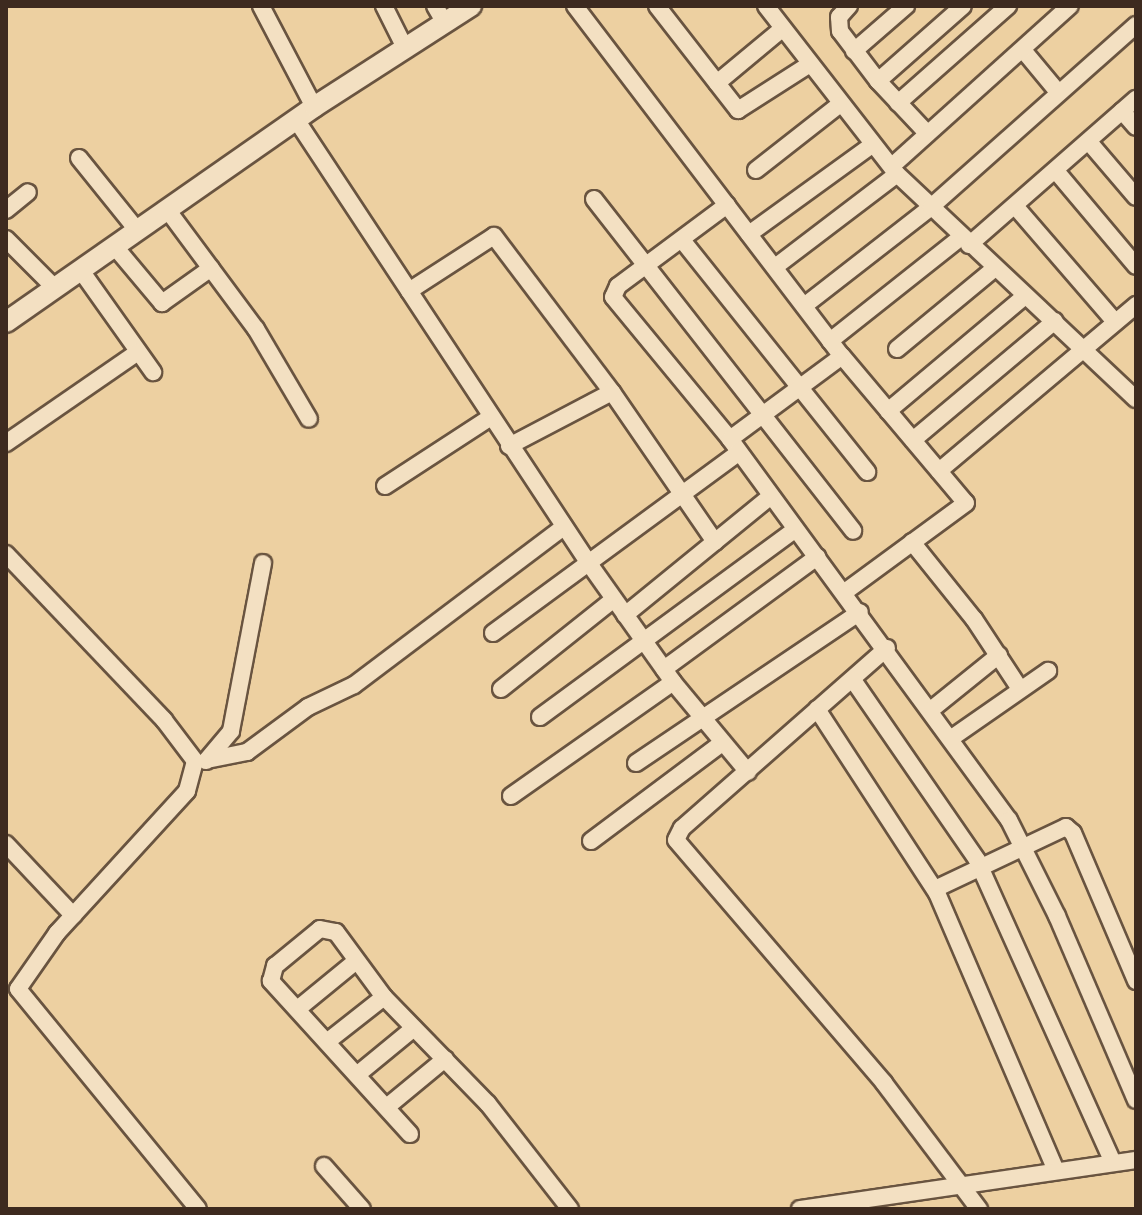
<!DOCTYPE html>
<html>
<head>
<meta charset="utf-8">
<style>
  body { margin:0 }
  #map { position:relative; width:1142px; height:1215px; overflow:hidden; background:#edd0a1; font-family:Cardo,serif }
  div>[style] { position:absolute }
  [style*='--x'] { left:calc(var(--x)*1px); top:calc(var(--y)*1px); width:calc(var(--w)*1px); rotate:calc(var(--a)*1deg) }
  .roads { filter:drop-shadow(2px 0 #695440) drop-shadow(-2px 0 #695440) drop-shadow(0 2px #695440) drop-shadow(0 -2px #695440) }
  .minor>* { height:16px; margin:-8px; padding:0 8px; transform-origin:8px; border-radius:8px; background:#f3e0c2 }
  .tertiary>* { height:20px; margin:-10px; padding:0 10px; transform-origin:10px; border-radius:10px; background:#f3e0c2 }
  span { translate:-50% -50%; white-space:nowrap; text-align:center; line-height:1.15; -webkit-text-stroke:6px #f3e0c2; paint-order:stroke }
  .frame { position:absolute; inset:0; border:8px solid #3d2a1f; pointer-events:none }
</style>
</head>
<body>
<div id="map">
  <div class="roads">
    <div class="minor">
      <div style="--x:261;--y:6;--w:114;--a:62.3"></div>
      <div style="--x:384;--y:6;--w:47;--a:63.4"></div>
      <div style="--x:435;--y:6;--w:20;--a:60"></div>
      <div style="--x:575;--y:6;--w:440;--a:52.7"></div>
      <div style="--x:842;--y:356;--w:192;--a:49.9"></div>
      <div style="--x:966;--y:503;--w:150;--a:143.7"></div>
      <div style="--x:657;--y:6;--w:132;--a:52.1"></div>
      <div style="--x:738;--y:110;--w:85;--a:-32.6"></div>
      <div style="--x:766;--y:6;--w:213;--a:52.1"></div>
      <div style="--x:897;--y:174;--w:328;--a:43.3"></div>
      <div style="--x:849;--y:6;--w:15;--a:132"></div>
      <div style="--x:839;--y:17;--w:14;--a:86"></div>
      <div style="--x:840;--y:31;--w:63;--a:52.8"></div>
      <div style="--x:878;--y:81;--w:71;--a:46.7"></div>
      <div style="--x:1023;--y:50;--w:55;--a:50.2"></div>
      <div style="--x:854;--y:51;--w:69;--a:-40.9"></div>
      <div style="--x:878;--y:81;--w:113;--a:-41.4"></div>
      <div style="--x:717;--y:83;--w:85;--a:-39.7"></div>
      <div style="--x:898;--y:103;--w:147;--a:-41.4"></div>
      <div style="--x:1122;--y:111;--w:21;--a:49"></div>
      <div style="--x:297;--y:121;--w:532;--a:56.58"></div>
      <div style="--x:590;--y:565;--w:143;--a:54.6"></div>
      <div style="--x:673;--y:682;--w:117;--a:50.2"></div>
      <div style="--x:1089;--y:142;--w:72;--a:49.5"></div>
      <div style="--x:79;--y:158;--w:94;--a:51.1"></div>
      <div style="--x:892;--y:166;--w:239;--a:-42"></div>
      <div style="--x:756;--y:170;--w:105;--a:-38.1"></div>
      <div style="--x:1056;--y:171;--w:124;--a:49.9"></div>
      <div style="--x:594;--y:199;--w:421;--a:52"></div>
      <div style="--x:727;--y:205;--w:136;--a:143.4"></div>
      <div style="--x:618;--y:286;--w:12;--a:114"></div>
      <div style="--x:613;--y:297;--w:184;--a:50.5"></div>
      <div style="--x:730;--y:439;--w:472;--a:53.8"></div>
      <div style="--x:1009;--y:820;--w:107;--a:63.4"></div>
      <div style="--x:1057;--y:916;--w:200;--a:66.8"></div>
      <div style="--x:1015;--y:206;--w:153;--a:49.2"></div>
      <div style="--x:6;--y:210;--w:28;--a:-39"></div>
      <div style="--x:169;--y:212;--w:146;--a:53.4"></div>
      <div style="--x:256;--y:329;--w:104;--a:59.5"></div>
      <div style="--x:749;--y:234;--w:152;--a:-35.9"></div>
      <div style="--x:6;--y:239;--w:69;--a:45"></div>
      <div style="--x:682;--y:240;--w:297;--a:51.4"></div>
      <div style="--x:969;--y:245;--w:222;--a:-41.2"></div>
      <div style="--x:116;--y:248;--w:72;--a:50.1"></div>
      <div style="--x:162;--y:303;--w:60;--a:-35.5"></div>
      <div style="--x:775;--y:267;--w:153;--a:-37.3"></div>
      <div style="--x:82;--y:272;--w:123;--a:54.6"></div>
      <div style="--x:409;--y:291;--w:101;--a:-32.9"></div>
      <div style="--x:494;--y:236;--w:196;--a:52.9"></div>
      <div style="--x:612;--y:392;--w:182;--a:55.5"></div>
      <div style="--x:804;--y:306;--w:161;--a:-37.9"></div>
      <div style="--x:931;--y:207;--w:274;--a:-41.6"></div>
      <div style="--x:830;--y:341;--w:167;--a:-38.4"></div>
      <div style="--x:897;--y:349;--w:127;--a:-39.6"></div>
      <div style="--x:888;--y:411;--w:179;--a:-40"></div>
      <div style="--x:730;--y:439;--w:139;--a:-36.5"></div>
      <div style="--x:913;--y:440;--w:185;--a:-40"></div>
      <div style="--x:6;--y:443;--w:160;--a:-34.6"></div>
      <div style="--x:509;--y:446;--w:116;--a:-27.7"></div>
      <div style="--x:939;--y:471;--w:258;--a:-40.1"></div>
      <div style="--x:385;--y:486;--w:126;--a:-33.1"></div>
      <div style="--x:912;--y:542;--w:99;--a:51.2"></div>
      <div style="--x:974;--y:619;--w:84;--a:56.7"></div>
      <div style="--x:6;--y:554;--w:229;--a:46.4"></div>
      <div style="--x:164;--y:720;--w:51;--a:52.9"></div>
      <div style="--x:195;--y:761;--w:31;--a:105"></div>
      <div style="--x:187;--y:791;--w:193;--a:132.5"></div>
      <div style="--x:57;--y:933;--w:68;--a:124.9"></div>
      <div style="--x:18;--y:989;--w:284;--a:50.7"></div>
      <div style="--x:625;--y:615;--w:188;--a:-39.2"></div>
      <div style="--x:493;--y:633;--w:305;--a:-36.3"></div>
      <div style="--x:887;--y:648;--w:273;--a:138.7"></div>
      <div style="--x:682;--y:828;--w:13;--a:117"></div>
      <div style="--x:676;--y:840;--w:320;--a:49.4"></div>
      <div style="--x:884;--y:1083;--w:158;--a:53"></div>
      <div style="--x:664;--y:669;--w:190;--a:-36.2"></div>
      <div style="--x:853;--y:680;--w:219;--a:55.4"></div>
      <div style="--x:977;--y:860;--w:332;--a:65.8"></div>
      <div style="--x:501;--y:689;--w:144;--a:-38.5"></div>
      <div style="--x:817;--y:709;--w:220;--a:56.9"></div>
      <div style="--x:937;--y:893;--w:302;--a:66.8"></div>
      <div style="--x:932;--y:709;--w:86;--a:-38.9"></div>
      <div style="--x:540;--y:717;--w:316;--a:-36.3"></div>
      <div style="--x:953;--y:737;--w:116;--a:-34.8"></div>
      <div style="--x:207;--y:760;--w:41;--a:-11.3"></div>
      <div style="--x:247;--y:752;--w:76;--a:-36.4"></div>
      <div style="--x:308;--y:707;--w:51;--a:-25.6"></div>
      <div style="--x:354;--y:685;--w:263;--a:-37"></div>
      <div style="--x:206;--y:761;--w:39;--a:-50"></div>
      <div style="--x:231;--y:731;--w:171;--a:-79.2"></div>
      <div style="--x:636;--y:763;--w:270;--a:-34"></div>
      <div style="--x:511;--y:796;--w:198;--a:-35.1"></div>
      <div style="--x:591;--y:841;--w:164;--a:-36.8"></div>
      <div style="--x:6;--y:844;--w:98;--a:46.7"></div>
      <div style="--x:935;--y:889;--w:145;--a:-25.3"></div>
      <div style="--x:1066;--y:827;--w:9;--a:41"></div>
      <div style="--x:1073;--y:833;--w:161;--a:66.9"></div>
      <div style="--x:300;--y:1007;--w:71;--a:-39.3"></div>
      <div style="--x:328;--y:1041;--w:71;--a:-38.2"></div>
      <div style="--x:358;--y:1074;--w:72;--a:-39.4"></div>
      <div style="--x:388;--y:1106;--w:74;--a:-39.5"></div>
      <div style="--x:410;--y:1134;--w:207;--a:-132.3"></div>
      <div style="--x:271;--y:981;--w:16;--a:-75"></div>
      <div style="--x:275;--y:966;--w:58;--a:-39.4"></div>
      <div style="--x:320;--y:929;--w:16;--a:11"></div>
      <div style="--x:336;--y:932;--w:81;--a:53.6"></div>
      <div style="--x:384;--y:997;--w:149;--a:45.8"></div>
      <div style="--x:488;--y:1104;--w:133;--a:52"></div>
      <div style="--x:324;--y:1166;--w:57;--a:48.5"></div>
      <div style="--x:800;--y:1209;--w:340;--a:-8.3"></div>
    </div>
    <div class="tertiary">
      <div style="--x:6;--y:322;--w:376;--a:-34.9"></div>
      <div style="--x:314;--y:107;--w:187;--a:-32.8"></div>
    </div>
  </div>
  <div class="frame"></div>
</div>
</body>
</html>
